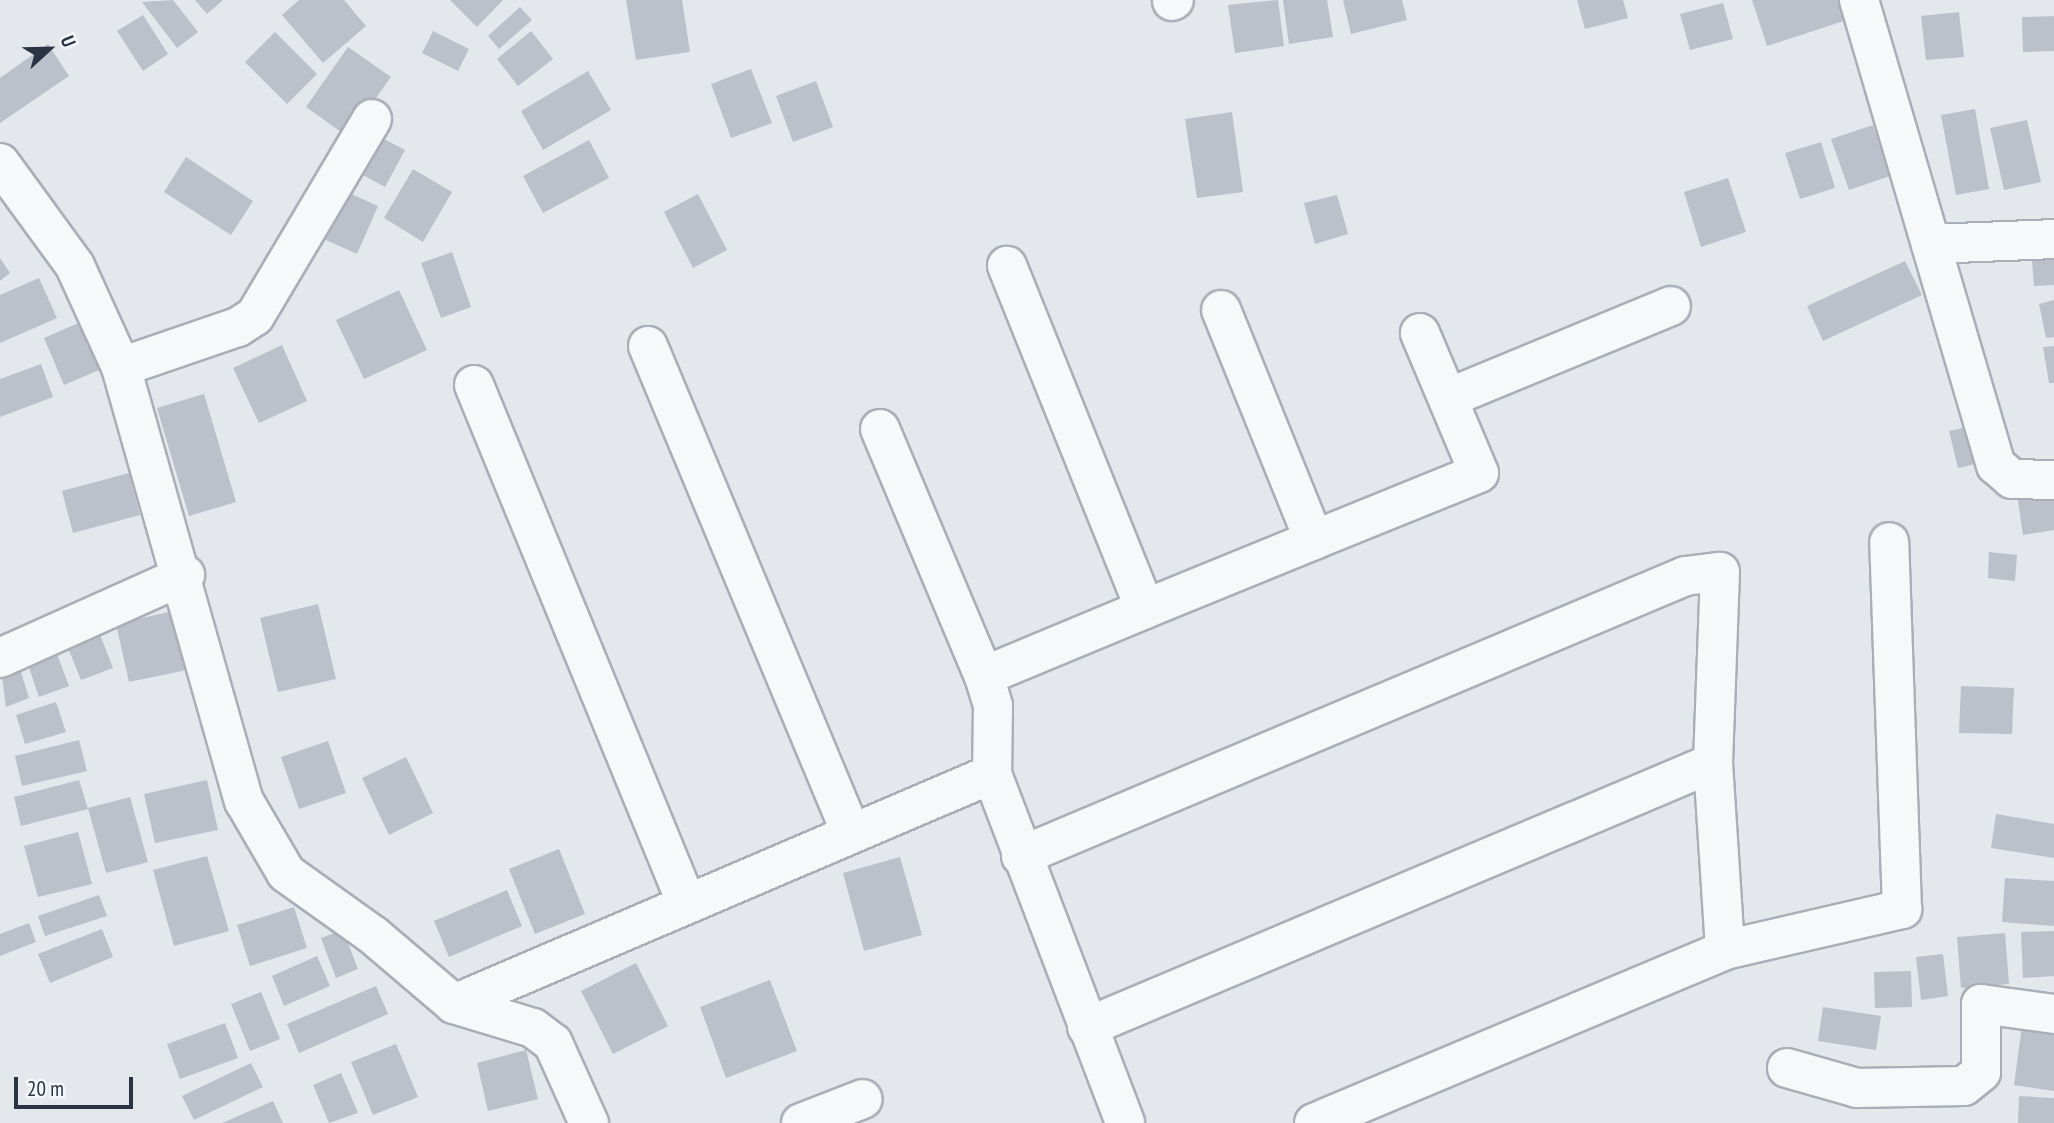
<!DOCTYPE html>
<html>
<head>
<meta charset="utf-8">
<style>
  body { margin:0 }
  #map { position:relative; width:2054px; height:1123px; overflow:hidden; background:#e4e7ec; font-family:"PT Sans Narrow",sans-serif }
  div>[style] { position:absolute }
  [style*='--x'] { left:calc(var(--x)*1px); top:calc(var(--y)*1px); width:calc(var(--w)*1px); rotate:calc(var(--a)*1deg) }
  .building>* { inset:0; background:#bbc0ca }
  .roads { filter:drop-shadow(2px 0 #a9aeb7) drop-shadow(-2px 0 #a9aeb7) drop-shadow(0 2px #a9aeb7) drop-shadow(0 -2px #a9aeb7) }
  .street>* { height:38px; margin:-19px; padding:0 19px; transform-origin:19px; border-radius:19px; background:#f7f8fa }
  span { translate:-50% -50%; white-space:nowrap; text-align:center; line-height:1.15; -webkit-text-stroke:5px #f4f6f9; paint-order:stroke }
  .north { position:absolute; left:14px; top:14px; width:70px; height:70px; -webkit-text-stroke:5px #f4f6f9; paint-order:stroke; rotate:68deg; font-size:19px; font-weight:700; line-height:28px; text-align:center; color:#2b3445 }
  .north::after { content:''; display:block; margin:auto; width:24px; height:32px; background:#2b3445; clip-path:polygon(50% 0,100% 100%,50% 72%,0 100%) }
  .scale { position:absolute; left:14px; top:1077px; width:119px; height:32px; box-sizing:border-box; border:4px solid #2b3445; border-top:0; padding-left:9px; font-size:21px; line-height:24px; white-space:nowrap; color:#2b3445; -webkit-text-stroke:5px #f4f6f9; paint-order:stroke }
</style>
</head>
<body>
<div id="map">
  <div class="building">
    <div style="clip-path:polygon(173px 0,198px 32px,177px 48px,142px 2px)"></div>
    <div style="clip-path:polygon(195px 0,223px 0,207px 14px)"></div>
    <div style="clip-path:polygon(299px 0,344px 0,366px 26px,323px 63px,282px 15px)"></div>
    <div style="clip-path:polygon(450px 0,503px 0,477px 27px)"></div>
    <div style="clip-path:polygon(626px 0,682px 0,690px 52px,636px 60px)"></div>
    <div style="clip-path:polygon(1278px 0,1284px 46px,1235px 53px,1228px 5px)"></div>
    <div style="clip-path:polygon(1283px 0,1327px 0,1333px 37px,1289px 44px)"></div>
    <div style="clip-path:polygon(1343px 0,1402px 0,1407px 20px,1351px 34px)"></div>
    <div style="clip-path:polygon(1577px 0,1623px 0,1628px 18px,1585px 29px)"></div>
    <div style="clip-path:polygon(1752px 0,1850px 0,1856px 17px,1767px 46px)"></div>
    <div style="clip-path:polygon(1723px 3px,1733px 39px,1690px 50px,1680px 14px)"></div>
    <div style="clip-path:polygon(520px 7px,532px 20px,499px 49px,488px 36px)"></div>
    <div style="clip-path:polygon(1959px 12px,1964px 57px,1926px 60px,1921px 16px)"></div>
    <div style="clip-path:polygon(143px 15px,168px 54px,143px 71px,117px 31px)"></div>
    <div style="clip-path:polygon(2054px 16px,2054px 51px,2023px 52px,2022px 17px)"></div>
    <div style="clip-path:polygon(433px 31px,469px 49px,458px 71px,422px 53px)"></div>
    <div style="clip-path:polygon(531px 31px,553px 59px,518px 86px,497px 59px)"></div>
    <div style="clip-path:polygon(275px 32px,317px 74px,287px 104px,245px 62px)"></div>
    <div style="clip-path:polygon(48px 44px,69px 76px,0 123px,0 78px)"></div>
    <div style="clip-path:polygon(348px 47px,391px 77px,348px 137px,306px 107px)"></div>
    <div style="clip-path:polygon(751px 69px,772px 123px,731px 138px,711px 84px)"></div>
    <div style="clip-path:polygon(588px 71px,611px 110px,543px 150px,521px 111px)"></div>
    <div style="clip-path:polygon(816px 81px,833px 127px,793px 142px,776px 96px)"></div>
    <div style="clip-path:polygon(1975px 109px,1989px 189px,1956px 195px,1941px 115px)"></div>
    <div style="clip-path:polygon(1232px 112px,1243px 192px,1197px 198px,1185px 119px)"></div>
    <div style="clip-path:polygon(2027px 120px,2041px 182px,2004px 190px,1990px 128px)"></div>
    <div style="clip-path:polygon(1873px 125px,1890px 176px,1849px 190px,1831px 139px)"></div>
    <div style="clip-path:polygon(369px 131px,405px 150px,385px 187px,350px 168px)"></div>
    <div style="clip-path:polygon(589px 140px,609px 178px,543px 213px,523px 176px)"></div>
    <div style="clip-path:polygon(1821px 142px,1835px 188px,1800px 199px,1785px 153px)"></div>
    <div style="clip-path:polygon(186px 157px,253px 201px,231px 235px,164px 192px)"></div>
    <div style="clip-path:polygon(413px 169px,452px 192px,423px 242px,384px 218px)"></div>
    <div style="clip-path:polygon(1728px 178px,1746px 232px,1701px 247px,1684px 192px)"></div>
    <div style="clip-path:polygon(338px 188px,378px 206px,357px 254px,317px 236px)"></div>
    <div style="clip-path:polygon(698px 194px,727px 250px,693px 268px,664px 212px)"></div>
    <div style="clip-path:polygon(1337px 195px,1348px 234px,1315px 244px,1304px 203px)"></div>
    <div style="clip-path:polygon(2054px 246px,2054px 285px,2034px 286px,2031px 248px)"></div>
    <div style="clip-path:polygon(452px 252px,471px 307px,441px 318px,421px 263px)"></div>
    <div style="clip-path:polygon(0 258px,10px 273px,0 281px)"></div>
    <div style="clip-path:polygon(1905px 261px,1922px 295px,1823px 341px,1807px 306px)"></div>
    <div style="clip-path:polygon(39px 278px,57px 318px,0 343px,0 295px)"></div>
    <div style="clip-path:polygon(399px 290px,427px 350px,364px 379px,336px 320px)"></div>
    <div style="clip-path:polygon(2054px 300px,2054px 337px,2046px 338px,2039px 304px)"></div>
    <div style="clip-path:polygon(83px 321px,104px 368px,64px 385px,44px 338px)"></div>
    <div style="clip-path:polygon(282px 345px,307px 401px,259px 423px,233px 368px)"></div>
    <div style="clip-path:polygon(2054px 346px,2054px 383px,2049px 383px,2043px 347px)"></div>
    <div style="clip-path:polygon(41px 364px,53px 397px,0 417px,0 379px)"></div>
    <div style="clip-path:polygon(204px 394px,236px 502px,189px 516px,157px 408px)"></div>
    <div style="clip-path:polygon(1980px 424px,1988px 461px,1958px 468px,1949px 431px)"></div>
    <div style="clip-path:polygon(129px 473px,140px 515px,73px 533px,62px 491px)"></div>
    <div style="clip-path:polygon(2054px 488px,2054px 530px,2023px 535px,2017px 494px)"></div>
    <div style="clip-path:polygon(1989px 552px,2017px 555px,2015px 581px,1988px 578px)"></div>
    <div style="clip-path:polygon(318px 604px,336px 679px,278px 692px,260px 618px)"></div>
    <div style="clip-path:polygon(173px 611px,187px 670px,129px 682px,116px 624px)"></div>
    <div style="clip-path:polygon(99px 632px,113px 668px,81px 680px,67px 645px)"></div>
    <div style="clip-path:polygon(54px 646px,69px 686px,39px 697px,25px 656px)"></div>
    <div style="clip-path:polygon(16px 656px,29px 698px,6px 707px,0 661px)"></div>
    <div style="clip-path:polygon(1961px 686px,2014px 688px,2012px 734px,1959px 733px)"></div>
    <div style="clip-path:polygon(56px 702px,66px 732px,25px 744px,16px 715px)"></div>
    <div style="clip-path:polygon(79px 740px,87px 771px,22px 786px,15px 756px)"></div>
    <div style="clip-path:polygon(328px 741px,346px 793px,299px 809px,281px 757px)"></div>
    <div style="clip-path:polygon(406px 757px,433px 813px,389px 835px,362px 778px)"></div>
    <div style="clip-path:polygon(79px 780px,88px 809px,21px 826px,14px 797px)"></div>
    <div style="clip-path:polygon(207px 780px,218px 830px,155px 843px,144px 794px)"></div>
    <div style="clip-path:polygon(130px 797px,148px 862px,106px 873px,88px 808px)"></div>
    <div style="clip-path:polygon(1996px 814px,2054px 824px,2054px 858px,1991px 848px)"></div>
    <div style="clip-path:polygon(78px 832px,92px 884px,38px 897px,24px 846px)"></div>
    <div style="clip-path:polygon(559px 849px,585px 914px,535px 934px,509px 869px)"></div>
    <div style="clip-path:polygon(207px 856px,229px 931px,174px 946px,153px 870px)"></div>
    <div style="clip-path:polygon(900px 857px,922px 935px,864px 951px,843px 873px)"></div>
    <div style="clip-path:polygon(2005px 878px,2054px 881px,2054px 926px,2002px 922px)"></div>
    <div style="clip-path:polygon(507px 890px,522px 926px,449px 957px,434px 921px)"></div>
    <div style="clip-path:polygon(99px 895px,107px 916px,45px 936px,38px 916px)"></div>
    <div style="clip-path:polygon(294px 907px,307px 948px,250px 966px,237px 925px)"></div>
    <div style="clip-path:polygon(29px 923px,36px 942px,0 956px,0 934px)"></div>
    <div style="clip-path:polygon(102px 929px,113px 957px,50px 983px,38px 954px)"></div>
    <div style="clip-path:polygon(343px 930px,358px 969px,336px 978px,321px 938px)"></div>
    <div style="clip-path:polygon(2054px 931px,2054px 976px,2023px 978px,2021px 932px)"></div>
    <div style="clip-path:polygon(2005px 933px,2009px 984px,1961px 988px,1957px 937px)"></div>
    <div style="clip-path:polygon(1943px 954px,1948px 996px,1921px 1000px,1916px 957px)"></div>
    <div style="clip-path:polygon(317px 956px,330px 986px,284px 1006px,272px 976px)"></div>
    <div style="clip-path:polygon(636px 963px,668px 1026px,613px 1054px,581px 991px)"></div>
    <div style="clip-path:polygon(1911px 971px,1912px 1007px,1875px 1008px,1874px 972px)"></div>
    <div style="clip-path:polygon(770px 980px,797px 1051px,726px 1078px,700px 1007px)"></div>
    <div style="clip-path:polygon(376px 986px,388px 1014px,299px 1053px,287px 1024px)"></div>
    <div style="clip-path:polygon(261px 992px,280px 1039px,250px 1051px,231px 1004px)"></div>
    <div style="clip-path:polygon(1823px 1007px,1881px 1016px,1876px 1050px,1818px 1041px)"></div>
    <div style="clip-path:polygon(225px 1023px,238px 1058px,180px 1079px,167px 1044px)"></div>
    <div style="clip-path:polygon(2022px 1026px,2054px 1031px,2054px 1091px,2014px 1085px)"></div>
    <div style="clip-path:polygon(396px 1044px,418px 1097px,373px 1115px,351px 1062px)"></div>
    <div style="clip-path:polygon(526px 1050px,538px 1099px,488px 1111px,477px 1063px)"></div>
    <div style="clip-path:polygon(251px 1063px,263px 1087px,194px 1120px,182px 1096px)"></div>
    <div style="clip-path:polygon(341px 1073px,358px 1113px,329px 1123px,313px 1085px)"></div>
    <div style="clip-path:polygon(2019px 1096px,2054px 1098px,2054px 1123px,2018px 1123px)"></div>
    <div style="clip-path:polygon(273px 1101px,283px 1123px,222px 1123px)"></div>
  </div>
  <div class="roads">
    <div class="street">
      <div style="--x:1859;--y:0;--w:485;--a:73.6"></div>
      <div style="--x:1996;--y:465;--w:21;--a:41"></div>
      <div style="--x:2012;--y:479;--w:42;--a:1.4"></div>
      <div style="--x:1172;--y:1;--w:2;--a:-27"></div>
      <div style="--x:0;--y:163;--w:127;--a:53.9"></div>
      <div style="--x:75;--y:266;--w:111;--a:65.5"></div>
      <div style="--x:121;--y:367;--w:451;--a:74.2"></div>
      <div style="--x:244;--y:801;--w:83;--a:59.7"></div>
      <div style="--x:286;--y:873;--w:107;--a:35.5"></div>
      <div style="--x:373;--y:935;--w:106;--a:40.4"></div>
      <div style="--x:454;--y:1004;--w:83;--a:16.9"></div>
      <div style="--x:533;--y:1028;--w:25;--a:37"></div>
      <div style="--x:553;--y:1043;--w:88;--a:65.8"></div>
      <div style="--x:1931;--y:244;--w:123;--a:-2.3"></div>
      <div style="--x:648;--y:346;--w:528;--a:67.37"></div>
      <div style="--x:121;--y:367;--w:124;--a:-18.9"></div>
      <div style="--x:238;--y:327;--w:20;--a:-33"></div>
      <div style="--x:255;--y:316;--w:229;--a:-59.3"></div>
      <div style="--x:474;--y:385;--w:559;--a:67.7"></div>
      <div style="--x:1448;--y:398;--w:241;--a:-22.4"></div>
      <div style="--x:880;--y:429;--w:268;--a:67.2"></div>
      <div style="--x:984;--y:676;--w:31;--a:73"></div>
      <div style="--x:993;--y:706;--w:68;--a:90.8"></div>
      <div style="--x:1314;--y:540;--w:178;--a:-22.1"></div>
      <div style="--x:1479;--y:473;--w:152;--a:-112.9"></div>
      <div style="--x:1145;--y:609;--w:183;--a:-22.2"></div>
      <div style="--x:1314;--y:540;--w:248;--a:-112"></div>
      <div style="--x:0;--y:658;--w:203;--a:-24.2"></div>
      <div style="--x:984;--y:676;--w:174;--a:-22.6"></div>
      <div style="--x:1145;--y:609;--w:370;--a:-111.9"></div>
      <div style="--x:1021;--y:856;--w:721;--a:-22.86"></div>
      <div style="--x:1685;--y:576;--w:35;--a:-7"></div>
      <div style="--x:1720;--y:572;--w:191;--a:92.1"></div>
      <div style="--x:1713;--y:763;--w:187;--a:86.3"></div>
      <div style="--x:454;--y:1004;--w:585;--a:-23.15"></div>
      <div style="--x:992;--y:774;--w:373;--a:69.1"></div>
      <div style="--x:1087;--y:1027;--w:679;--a:-22.87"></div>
      <div style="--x:1787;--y:1068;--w:73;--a:15.9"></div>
      <div style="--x:1857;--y:1088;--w:107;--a:-1.1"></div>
      <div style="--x:1964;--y:1086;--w:22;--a:-39"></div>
      <div style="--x:1981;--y:1072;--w:68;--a:-90"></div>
      <div style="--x:1981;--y:1004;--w:74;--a:7.8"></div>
      <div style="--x:801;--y:1123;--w:66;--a:-21.2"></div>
      <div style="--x:1314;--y:1123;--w:446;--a:-22.8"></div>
      <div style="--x:1725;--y:950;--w:182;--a:-13"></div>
      <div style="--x:1902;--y:909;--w:367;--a:-92"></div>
    </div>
  </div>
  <div class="north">U</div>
  <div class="scale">20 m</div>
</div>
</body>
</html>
